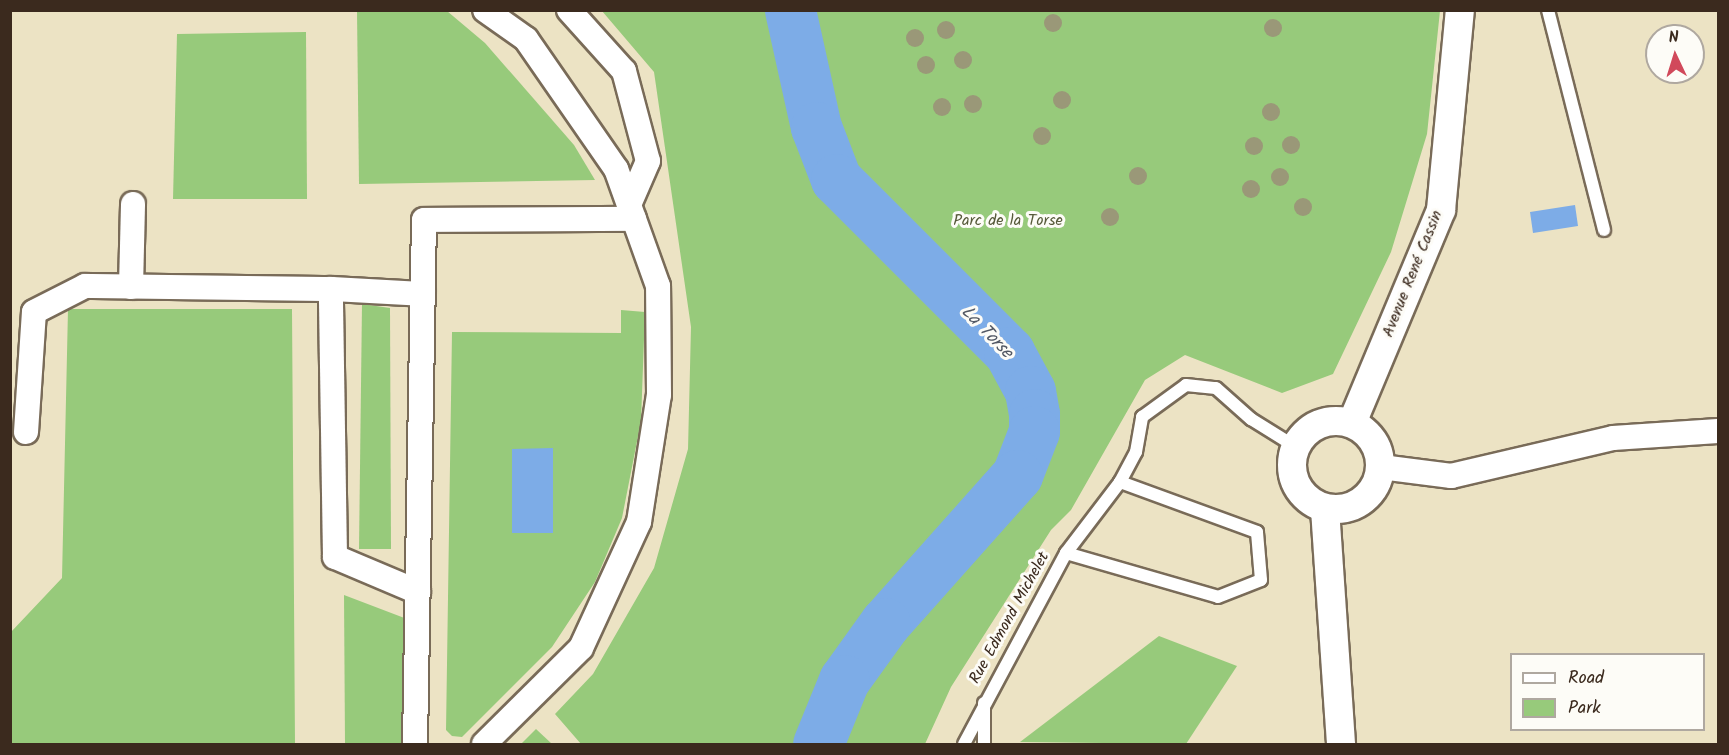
<!DOCTYPE html>
<html>
<head>
<meta charset="utf-8">
<style>
  body { margin:0 }
  #map { position:relative; width:1729px; height:755px; overflow:hidden; background:#ece3c4; font-family:Kalam,sans-serif }
  div>[style] { position:absolute }
  [style*='--x'] { left:calc(var(--x)*1px); top:calc(var(--y)*1px); width:calc(var(--w)*1px); rotate:calc(var(--a)*1deg) }
  .green>* { inset:0; background:#97ca7b }
  .water>* { inset:0; background:#7dace7 }
  .river>* { height:51px; margin:-25.5px; padding:0 25.5px; transform-origin:25.5px; border-radius:25.5px; background:#7dace7 }
  .roads { filter:drop-shadow(2px 0 #796b58) drop-shadow(-2px 0 #796b58) drop-shadow(0 2px #796b58) drop-shadow(0 -2px #796b58) }
  .service>* { height:12px; margin:-6px; padding:0 6px; transform-origin:6px; border-radius:6px; background:#fff }
  .minor>* { height:24px; margin:-12px; padding:0 12px; transform-origin:12px; border-radius:12px; background:#fff }
  .tertiary>* { height:28px; margin:-14px; padding:0 14px; transform-origin:14px; border-radius:14px; background:#fff }
  .tertiary>.ring { margin:-14px; padding:0; box-sizing:content-box; background:none; border:28px solid #fff; border-radius:50% }
  .trees>* { width:18px; height:18px; margin:-9px; border-radius:50%; background:#9a9878 }
  span { translate:-50% -50%; white-space:nowrap; text-align:center; line-height:1.15; -webkit-text-stroke:6px #fdfcf7; paint-order:stroke }
  .park-label { font-size:16px; color:#575a3a }
  .street-label { font-size:16px; color:#3b2a1e }
  .water-label { font-size:18px; color:#525864; font-style:italic }
  .frame { position:absolute; inset:0; border:12px solid #3b2a1e; pointer-events:none }
  .legend { position:absolute; left:1510px; top:653px; width:195px; height:78px; box-sizing:border-box; background:#fdfcf7; border:2px solid #afa8a0; margin:0; padding:8px 10px; list-style:none; font-size:18px; color:#3b2a1e }
  .legend li { display:flex; align-items:center; gap:12px; height:30px }
  .legend b { width:30px; border:2px solid #afa8a0 }
  .north { position:absolute; left:1645px; top:24px; width:60px; height:60px; box-sizing:border-box; background:#fdfcf7; border:2px solid #afa8a0; border-radius:50%; rotate:356deg; font-size:16px; font-weight:700; line-height:24px; text-align:center; color:#3b2a1e }
  .north::after { content:''; display:block; margin:auto; width:21px; height:27px; background:#d1495b; clip-path:polygon(50% 0,100% 100%,50% 72%,0 100%) }
</style>
</head>
<body>
<div id="map">
  <div class="green">
    <div style="clip-path:polygon(357px 11px,447px 11px,485px 43px,574px 145px,595px 180px,359px 184px)"></div>
    <div style="clip-path:polygon(602px 11px,1440px 11px,1427px 134px,1391px 252px,1333px 374px,1282px 393px,1185px 355px,1145px 380px,1071px 510px,1051px 530px,951px 687px,925px 744px,581px 744px,555px 714px,593px 674px,654px 568px,688px 449px,691px 327px,654px 72px)"></div>
    <div style="clip-path:polygon(306px 32px,307px 199px,173px 199px,177px 34px)"></div>
    <div style="clip-path:polygon(362px 304px,390px 308px,391px 549px,359px 549px)"></div>
    <div style="clip-path:polygon(68px 309px,292px 309px,295px 744px,11px 744px,11px 632px,62px 578px)"></div>
    <div style="clip-path:polygon(621px 310px,645px 312px,641px 421px,622px 518px,595px 582px,552px 647px,462px 737px,452px 736px,446px 730px,452px 332px,621px 333px)"></div>
    <div style="clip-path:polygon(344px 595px,407px 619px,405px 744px,345px 744px)"></div>
    <div style="clip-path:polygon(1159px 636px,1237px 666px,1186px 744px,1020px 742px)"></div>
    <div style="clip-path:polygon(536px 729px,552px 744px,521px 744px)"></div>
  </div>
  <div class="water">
    <div style="clip-path:polygon(1575px 205px,1578px 226px,1533px 233px,1530px 212px)"></div>
    <div style="clip-path:polygon(553px 448px,553px 533px,512px 533px,512px 449px)"></div>
  </div>
  <div class="river">
    <div style="--x:790;--y:10;--w:120;--a:77.5"></div>
    <div style="--x:816;--y:127;--w:56;--a:69"></div>
    <div style="--x:836;--y:179;--w:245;--a:45"></div>
    <div style="--x:1009;--y:352;--w:44;--a:61.7"></div>
    <div style="--x:1030;--y:391;--w:23;--a:80"></div>
    <div style="--x:1034;--y:414;--w:17;--a:90"></div>
    <div style="--x:1034;--y:431;--w:47;--a:111.1"></div>
    <div style="--x:1017;--y:475;--w:198;--a:131.7"></div>
    <div style="--x:885;--y:623;--w:70;--a:125.7"></div>
    <div style="--x:844;--y:680;--w:69;--a:112.1"></div>
  </div>
  <div class="roads">
    <div class="service">
      <div style="--x:1548;--y:10;--w:227;--a:75.7"></div>
      <div style="--x:1066;--y:553;--w:158;--a:16.1"></div>
      <div style="--x:1218;--y:597;--w:46;--a:-21.6"></div>
      <div style="--x:1261;--y:580;--w:48;--a:-94.8"></div>
      <div style="--x:1257;--y:532;--w:146;--a:-159.9"></div>
      <div style="--x:984;--y:703;--w:41;--a:90"></div>
      <div style="--x:964;--y:744;--w:217;--a:-61.9"></div>
      <div style="--x:1066;--y:553;--w:89;--a:-52.7"></div>
      <div style="--x:1120;--y:482;--w:34;--a:-62"></div>
      <div style="--x:1136;--y:452;--w:36;--a:-80"></div>
      <div style="--x:1142;--y:417;--w:54;--a:-36"></div>
      <div style="--x:1186;--y:385;--w:30;--a:6"></div>
      <div style="--x:1216;--y:388;--w:47;--a:41.5"></div>
      <div style="--x:1251;--y:419;--w:53;--a:31.9"></div>
    </div>
    <div class="minor">
      <div style="--x:569;--y:10;--w:82;--a:48"></div>
      <div style="--x:624;--y:71;--w:93;--a:75.1"></div>
      <div style="--x:648;--y:161;--w:48;--a:113.4"></div>
      <div style="--x:131;--y:287;--w:83;--a:-88.6"></div>
      <div style="--x:26;--y:432;--w:120;--a:-86.2"></div>
      <div style="--x:34;--y:312;--w:57;--a:-27"></div>
      <div style="--x:85;--y:286;--w:246;--a:0.7"></div>
      <div style="--x:1381;--y:467;--w:71;--a:7.3"></div>
      <div style="--x:1451;--y:476;--w:166;--a:-13.2"></div>
      <div style="--x:1613;--y:438;--w:105;--a:-3.8"></div>
      <div style="--x:418;--y:592;--w:90;--a:-157.1"></div>
      <div style="--x:335;--y:557;--w:268;--a:-90.9"></div>
      <div style="--x:331;--y:289;--w:92;--a:3.1"></div>
      <div style="--x:415;--y:744;--w:524;--a:-89.02"></div>
      <div style="--x:424;--y:220;--w:210;--a:-0.3"></div>
      <div style="--x:484;--y:744;--w:136;--a:-44.7"></div>
      <div style="--x:581;--y:648;--w:139;--a:-65.3"></div>
      <div style="--x:639;--y:522;--w:129;--a:-81.1"></div>
      <div style="--x:659;--y:395;--w:109;--a:-90.5"></div>
      <div style="--x:658;--y:286;--w:124;--a:-109.7"></div>
      <div style="--x:616;--y:169;--w:158;--a:-124.7"></div>
      <div style="--x:526;--y:39;--w:50;--a:-144.7"></div>
    </div>
    <div class="tertiary">
      <div class="ring" style="left:1292px;top:421px;width:60px;height:60px"></div>
      <div style="--x:1352;--y:423;--w:231;--a:-67.3"></div>
      <div style="--x:1441;--y:210;--w:201;--a:-84.6"></div>
      <div style="--x:1325;--y:509;--w:236;--a:86.1"></div>
    </div>
  </div>
  <div class="trees">
    <div style="left:1053px;top:23px"></div>
    <div style="left:1273px;top:28px"></div>
    <div style="left:946px;top:30px"></div>
    <div style="left:915px;top:38px"></div>
    <div style="left:963px;top:60px"></div>
    <div style="left:926px;top:65px"></div>
    <div style="left:1062px;top:100px"></div>
    <div style="left:973px;top:104px"></div>
    <div style="left:942px;top:107px"></div>
    <div style="left:1271px;top:112px"></div>
    <div style="left:1042px;top:136px"></div>
    <div style="left:1291px;top:145px"></div>
    <div style="left:1254px;top:146px"></div>
    <div style="left:1138px;top:176px"></div>
    <div style="left:1280px;top:177px"></div>
    <div style="left:1251px;top:189px"></div>
    <div style="left:1303px;top:207px"></div>
    <div style="left:1110px;top:217px"></div>
  </div>
  <div class="park-label">
    <span style="left:1008px;top:221px">Parc de la Torse</span>
  </div>
  <div class="street-label">
    <span style="left:1413px;top:274px;rotate:-68deg">Avenue René Cassin</span>
    <span style="left:1010px;top:618px;rotate:-61deg">Rue Edmond Michelet</span>
  </div>
  <div class="water-label">
    <span style="left:986px;top:333px;rotate:46deg">La Torse</span>
  </div>
  <div class="frame"></div>
  <ul class="legend">
  <li><b style="height:8px;background:#fff"></b>Road</li>
  <li><b style="height:16px;background:#97ca7b"></b>Park</li>
  </ul>
  <div class="north">N</div>
</div>
</body>
</html>
